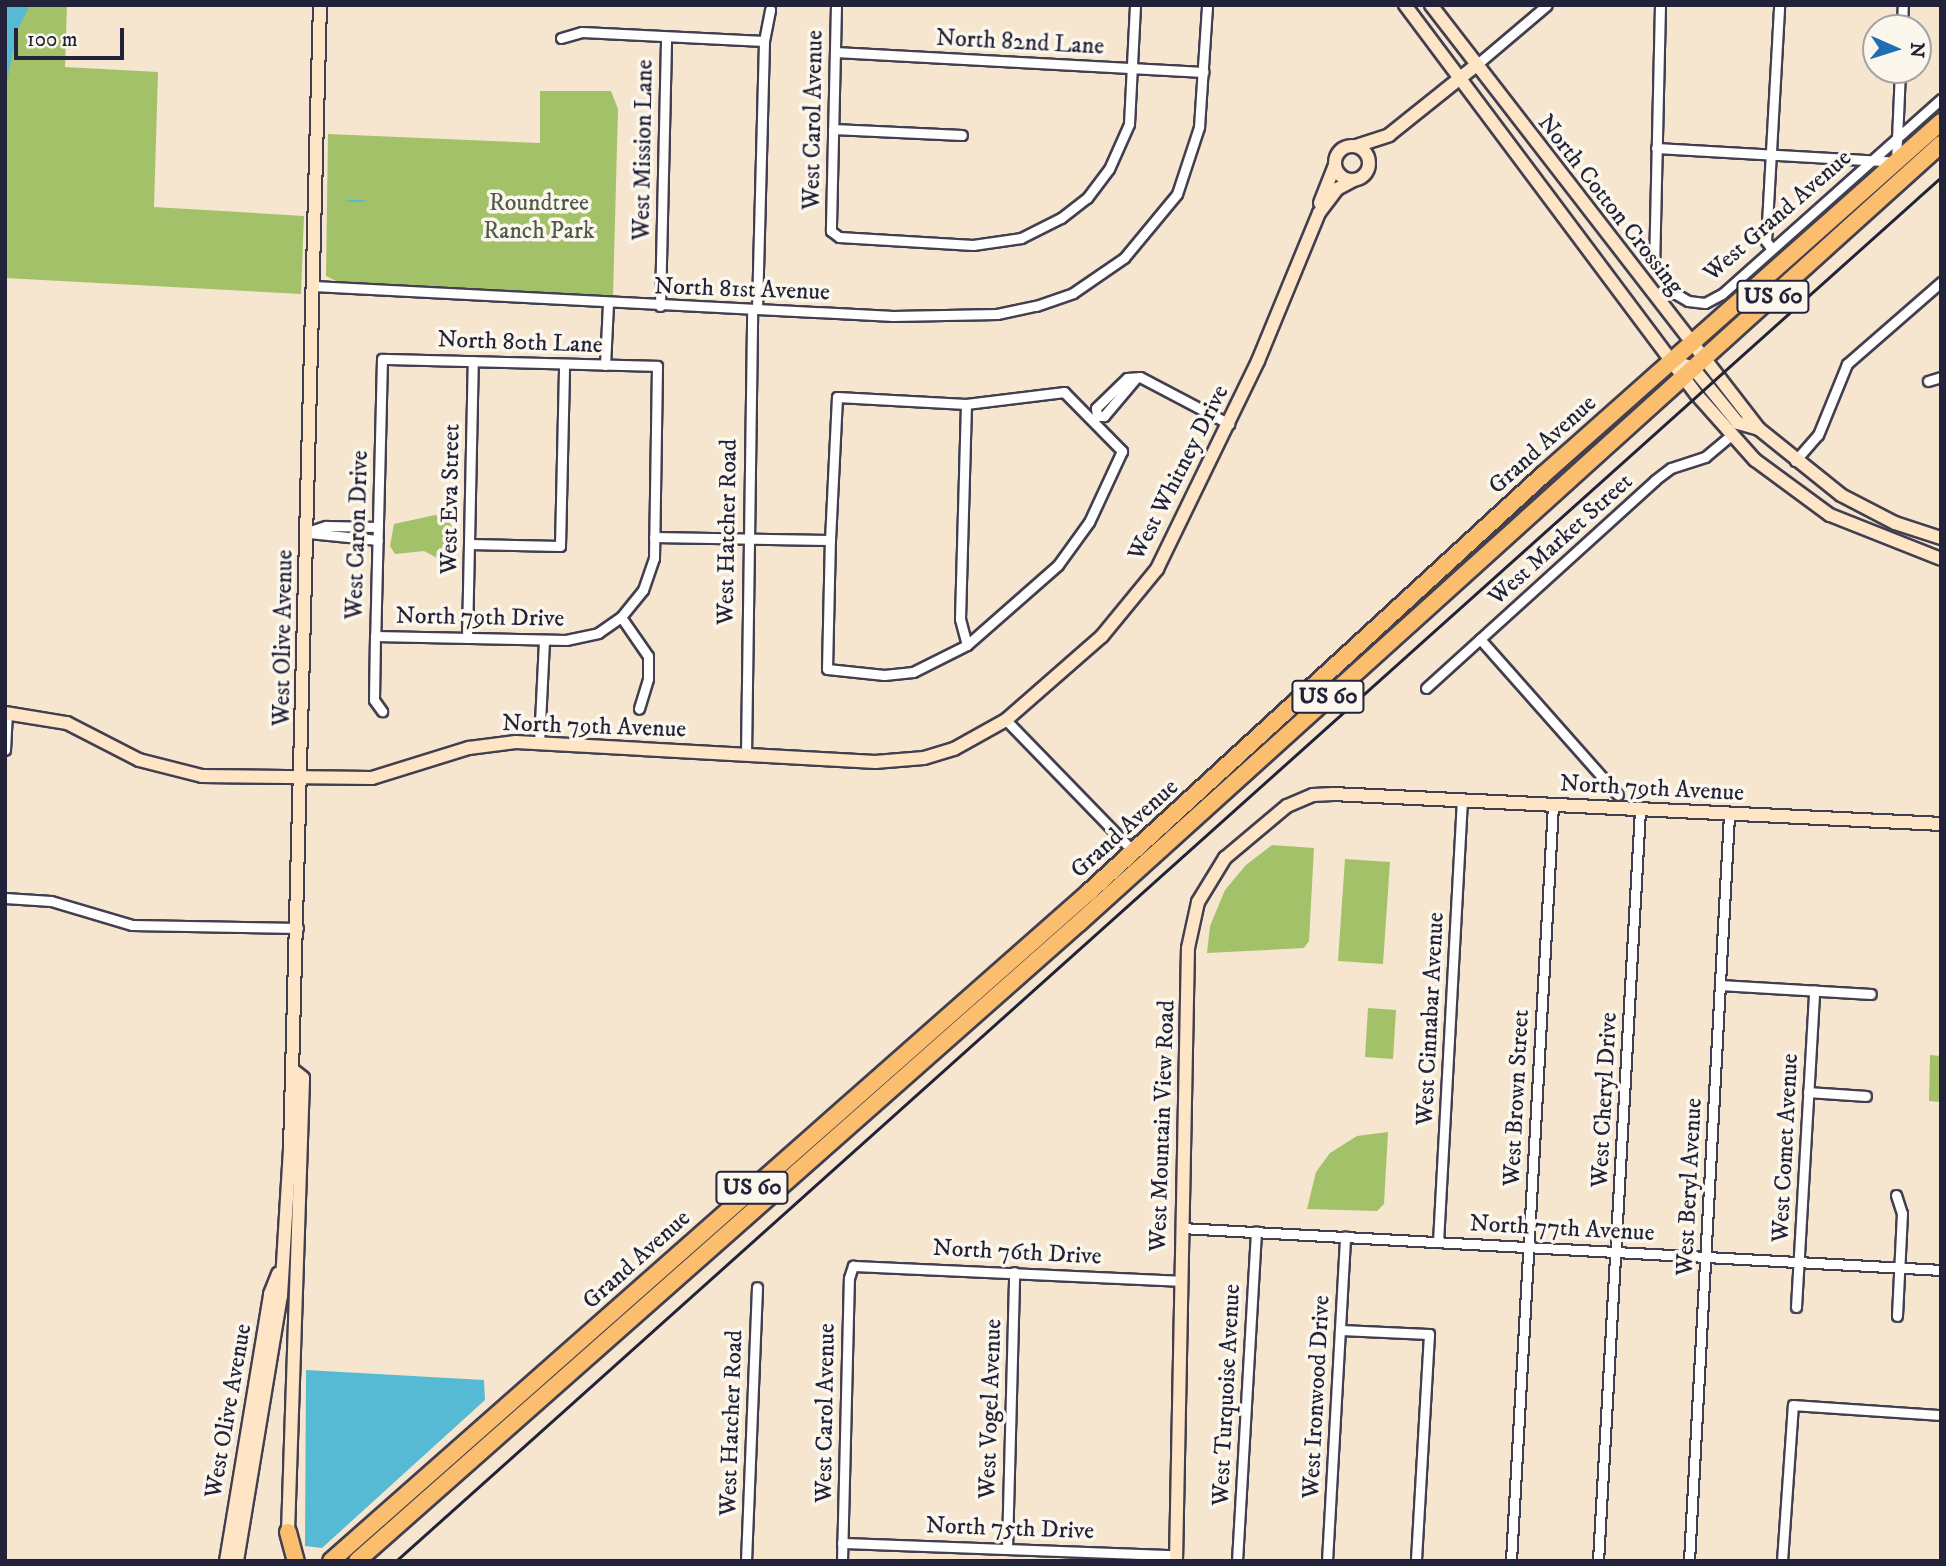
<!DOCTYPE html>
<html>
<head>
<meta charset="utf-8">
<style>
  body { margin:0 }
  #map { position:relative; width:1946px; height:1566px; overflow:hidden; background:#f6e6cf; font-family:"IM FELL DW Pica",serif }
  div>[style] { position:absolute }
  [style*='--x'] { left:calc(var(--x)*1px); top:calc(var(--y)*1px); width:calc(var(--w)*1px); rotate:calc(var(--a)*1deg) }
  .green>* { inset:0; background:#a3c168 }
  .water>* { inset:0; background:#56bad5 }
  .stream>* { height:2.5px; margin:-1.25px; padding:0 1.25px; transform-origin:1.25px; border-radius:1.25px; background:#56bad5 }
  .roads { filter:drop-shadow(2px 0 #423f51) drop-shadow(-2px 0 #423f51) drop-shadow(0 2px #423f51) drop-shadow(0 -2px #423f51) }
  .street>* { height:9px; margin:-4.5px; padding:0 4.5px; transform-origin:4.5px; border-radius:4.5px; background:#fff }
  .secondary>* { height:12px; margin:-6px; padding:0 6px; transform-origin:6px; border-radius:6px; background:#fde5c5 }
  .secondary>.ring { margin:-6px; padding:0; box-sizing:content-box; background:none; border:12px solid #fde5c5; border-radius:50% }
  .highway>* { height:16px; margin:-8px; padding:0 8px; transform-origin:8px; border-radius:8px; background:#fbbe6e }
  .rail>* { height:2.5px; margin:-1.25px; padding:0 1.25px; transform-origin:1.25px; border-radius:1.25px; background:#22223b }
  span { translate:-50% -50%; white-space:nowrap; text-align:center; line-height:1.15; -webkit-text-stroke:7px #fbf7ec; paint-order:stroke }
  .shield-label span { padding:2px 5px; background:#fbf7ec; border:2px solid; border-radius:5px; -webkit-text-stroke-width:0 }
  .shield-label { font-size:23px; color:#22223b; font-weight:700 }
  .street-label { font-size:24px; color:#22223b }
  .park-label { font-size:24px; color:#4f5a4b }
  .frame { position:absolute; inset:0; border:7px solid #22223b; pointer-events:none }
  .north { position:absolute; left:1862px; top:14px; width:70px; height:70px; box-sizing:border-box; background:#fbf7ec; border:2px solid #a4a2a5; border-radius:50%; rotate:93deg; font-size:19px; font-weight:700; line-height:28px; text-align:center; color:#22223b }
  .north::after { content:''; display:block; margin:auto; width:24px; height:32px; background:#1f6fb2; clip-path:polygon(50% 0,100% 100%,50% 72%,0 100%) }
  .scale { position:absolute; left:14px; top:28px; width:110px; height:32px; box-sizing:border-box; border:4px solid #22223b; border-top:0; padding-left:9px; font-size:21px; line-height:24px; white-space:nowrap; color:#22223b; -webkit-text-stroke:5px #fbf7ec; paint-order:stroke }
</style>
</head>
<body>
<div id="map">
  <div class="green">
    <div style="clip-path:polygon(5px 5px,67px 5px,65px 67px,158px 72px,154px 207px,304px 216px,301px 294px,5px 278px)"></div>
    <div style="clip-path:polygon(540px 91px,611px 91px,618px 109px,613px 296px,336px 281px,326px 276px,328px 134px,540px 143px)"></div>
    <div style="clip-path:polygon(435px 515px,447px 519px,453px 528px,456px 559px,439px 559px,424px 551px,395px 554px,390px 546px,394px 524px)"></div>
    <div style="clip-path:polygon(1272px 845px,1314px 848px,1309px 941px,1304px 948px,1207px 953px,1210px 926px,1225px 890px,1246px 865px)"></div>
    <div style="clip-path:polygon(1345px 859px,1390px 862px,1383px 964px,1338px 961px)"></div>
    <div style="clip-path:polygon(1368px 1008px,1396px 1010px,1393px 1059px,1365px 1057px)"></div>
    <div style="clip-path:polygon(1930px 1055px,1941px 1056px,1941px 1102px,1929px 1101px)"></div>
    <div style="clip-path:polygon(1388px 1132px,1384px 1204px,1377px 1211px,1307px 1209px,1316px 1172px,1330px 1153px,1357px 1136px)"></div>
  </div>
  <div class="water">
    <div style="clip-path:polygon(5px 5px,30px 5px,17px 31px,5px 92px)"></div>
    <div style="clip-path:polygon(306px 1370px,484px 1380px,485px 1400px,322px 1548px,305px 1546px)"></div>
  </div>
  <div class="stream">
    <div style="--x:348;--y:201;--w:16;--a:0"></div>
  </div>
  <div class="roads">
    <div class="street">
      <div style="--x:836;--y:5;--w:226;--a:91.3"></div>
      <div style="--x:831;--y:231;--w:10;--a:37"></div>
      <div style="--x:839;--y:237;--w:134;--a:3.4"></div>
      <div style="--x:973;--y:245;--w:49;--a:-8.3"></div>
      <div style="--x:1021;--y:238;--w:45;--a:-26.6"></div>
      <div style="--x:1061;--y:218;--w:33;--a:-38"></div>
      <div style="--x:1087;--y:198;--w:36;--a:-53"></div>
      <div style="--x:1109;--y:169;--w:49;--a:-66"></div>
      <div style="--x:1129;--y:124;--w:119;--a:-87.1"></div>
      <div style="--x:1660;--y:5;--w:258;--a:91.3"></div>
      <div style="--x:1654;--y:263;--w:38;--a:55"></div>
      <div style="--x:1676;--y:294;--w:14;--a:30"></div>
      <div style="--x:1688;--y:301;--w:17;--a:7"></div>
      <div style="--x:1705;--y:303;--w:19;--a:-28"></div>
      <div style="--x:1722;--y:294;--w:293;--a:-41.7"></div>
      <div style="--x:1902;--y:28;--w:23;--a:-88"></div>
      <div style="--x:561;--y:38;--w:22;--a:-16"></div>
      <div style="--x:582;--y:32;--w:182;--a:2.8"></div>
      <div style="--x:835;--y:52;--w:369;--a:3.1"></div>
      <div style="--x:1475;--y:66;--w:94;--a:-40.3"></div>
      <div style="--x:833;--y:129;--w:129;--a:2.7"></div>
      <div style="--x:1656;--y:148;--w:240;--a:3.3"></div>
      <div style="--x:1896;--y:162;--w:92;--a:-87.5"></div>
      <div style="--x:1771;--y:248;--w:9;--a:-126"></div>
      <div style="--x:1766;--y:241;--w:236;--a:-86.8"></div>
      <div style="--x:313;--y:286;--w:581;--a:2.96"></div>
      <div style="--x:893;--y:316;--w:104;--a:-1.1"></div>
      <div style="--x:997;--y:314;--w:40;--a:-12"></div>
      <div style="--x:1036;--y:306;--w:39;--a:-19"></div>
      <div style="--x:1073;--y:293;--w:62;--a:-34.5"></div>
      <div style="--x:1124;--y:258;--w:83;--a:-50.4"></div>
      <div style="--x:1177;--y:194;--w:71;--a:-71.8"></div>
      <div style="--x:1199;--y:127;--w:122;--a:-86.2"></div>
      <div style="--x:660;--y:306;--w:269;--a:-88.7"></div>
      <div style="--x:757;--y:309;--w:268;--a:-88.5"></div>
      <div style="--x:764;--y:41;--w:32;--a:-79"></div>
      <div style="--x:605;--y:365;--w:61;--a:-87.2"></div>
      <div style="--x:1136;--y:378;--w:50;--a:130.1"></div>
      <div style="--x:1104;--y:416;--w:7;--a:180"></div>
      <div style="--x:1097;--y:416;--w:8;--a:-97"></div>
      <div style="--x:1096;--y:408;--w:43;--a:-44.1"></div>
      <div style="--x:1127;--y:378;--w:13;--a:-4"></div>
      <div style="--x:1140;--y:377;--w:101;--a:27.8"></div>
      <div style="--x:1928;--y:381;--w:14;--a:-17"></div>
      <div style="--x:966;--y:404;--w:215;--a:91.6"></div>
      <div style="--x:960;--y:619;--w:27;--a:75"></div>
      <div style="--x:1795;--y:461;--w:35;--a:-49"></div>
      <div style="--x:1818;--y:435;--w:77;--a:-67.8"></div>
      <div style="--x:1847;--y:364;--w:125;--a:-41.1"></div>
      <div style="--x:307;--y:532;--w:20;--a:-18"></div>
      <div style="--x:326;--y:526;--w:52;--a:1.1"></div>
      <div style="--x:309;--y:533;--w:69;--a:5.8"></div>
      <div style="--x:654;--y:537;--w:176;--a:1"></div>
      <div style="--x:830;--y:540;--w:143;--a:-87.2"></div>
      <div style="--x:837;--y:397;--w:129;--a:3.1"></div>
      <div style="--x:966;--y:404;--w:99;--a:-7"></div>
      <div style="--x:1064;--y:392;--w:83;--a:45.5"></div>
      <div style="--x:1122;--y:451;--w:78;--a:114.9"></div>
      <div style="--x:1089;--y:522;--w:53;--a:125.8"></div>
      <div style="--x:1058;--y:565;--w:121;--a:138.7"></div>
      <div style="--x:967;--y:645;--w:60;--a:153.4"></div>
      <div style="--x:913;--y:672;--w:29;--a:174"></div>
      <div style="--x:884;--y:675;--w:57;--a:-174"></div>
      <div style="--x:827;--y:669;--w:129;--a:-88.7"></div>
      <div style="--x:469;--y:544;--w:91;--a:1.3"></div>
      <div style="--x:560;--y:546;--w:182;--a:-88.7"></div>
      <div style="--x:621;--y:617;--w:47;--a:55.3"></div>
      <div style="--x:648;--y:656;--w:23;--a:90"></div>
      <div style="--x:648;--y:679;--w:31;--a:107"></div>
      <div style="--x:375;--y:636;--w:191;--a:1.2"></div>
      <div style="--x:566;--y:640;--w:33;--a:-12"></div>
      <div style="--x:598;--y:633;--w:28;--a:-35"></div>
      <div style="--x:621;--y:617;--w:35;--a:-51"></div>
      <div style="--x:643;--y:590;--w:34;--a:-71"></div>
      <div style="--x:654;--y:558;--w:192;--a:-89.1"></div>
      <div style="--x:657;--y:366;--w:275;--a:-178.5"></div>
      <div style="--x:382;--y:359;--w:277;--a:91.4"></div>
      <div style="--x:375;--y:636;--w:64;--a:90.9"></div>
      <div style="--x:374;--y:700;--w:14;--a:54"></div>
      <div style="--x:467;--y:638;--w:277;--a:-88.8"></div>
      <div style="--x:1480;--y:639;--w:208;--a:48.5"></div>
      <div style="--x:1426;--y:688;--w:309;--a:-42.2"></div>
      <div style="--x:1655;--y:480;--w:20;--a:-37"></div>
      <div style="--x:1671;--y:468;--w:36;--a:-18"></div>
      <div style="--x:1705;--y:457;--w:34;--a:-40"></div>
      <div style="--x:1006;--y:720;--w:182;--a:45.9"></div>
      <div style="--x:539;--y:743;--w:103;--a:-87.2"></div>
      <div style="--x:5;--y:750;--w:36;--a:-87"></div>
      <div style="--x:746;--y:755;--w:445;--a:-89.2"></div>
      <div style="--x:5;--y:898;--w:46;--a:3.7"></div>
      <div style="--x:51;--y:901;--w:84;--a:16.5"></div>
      <div style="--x:132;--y:925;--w:166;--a:1"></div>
      <div style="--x:1720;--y:985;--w:151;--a:3.4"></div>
      <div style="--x:1808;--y:1092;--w:58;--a:3.9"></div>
      <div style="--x:1896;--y:1195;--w:19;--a:72"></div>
      <div style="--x:1902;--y:1213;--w:103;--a:92.8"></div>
      <div style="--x:1181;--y:1228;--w:761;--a:3.16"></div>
      <div style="--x:1438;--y:1242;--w:444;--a:-86.9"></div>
      <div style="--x:1796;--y:1307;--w:317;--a:-86.7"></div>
      <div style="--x:1340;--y:1330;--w:89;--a:2.6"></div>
      <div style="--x:1429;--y:1334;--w:227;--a:93.3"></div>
      <div style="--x:842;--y:1543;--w:334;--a:2.1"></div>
      <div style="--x:1007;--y:1548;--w:276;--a:-88.5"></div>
      <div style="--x:746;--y:1561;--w:274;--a:-87.7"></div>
      <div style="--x:842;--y:1561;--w:283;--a:-88.6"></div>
      <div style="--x:849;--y:1278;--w:13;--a:-72"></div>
      <div style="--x:853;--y:1266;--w:327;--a:2.6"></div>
      <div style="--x:1237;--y:1561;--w:330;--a:-86.7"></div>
      <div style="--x:1327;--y:1561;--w:325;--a:-86.8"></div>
      <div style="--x:1511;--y:1561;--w:757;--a:-86.82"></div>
      <div style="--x:1598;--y:1561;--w:753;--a:-86.8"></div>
      <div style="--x:1689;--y:1561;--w:748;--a:-86.93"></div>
      <div style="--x:1782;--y:1561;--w:156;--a:-86"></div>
      <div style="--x:1793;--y:1405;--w:148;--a:3.9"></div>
    </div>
    <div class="secondary">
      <div style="--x:1405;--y:5;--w:487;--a:53.2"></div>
      <div style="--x:1697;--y:395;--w:87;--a:48.3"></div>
      <div style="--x:1755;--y:460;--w:93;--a:36.3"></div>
      <div style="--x:1830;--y:515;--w:119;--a:21.6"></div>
      <div style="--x:1431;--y:5;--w:536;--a:52.28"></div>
      <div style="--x:1759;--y:429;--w:105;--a:38.8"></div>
      <div style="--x:1841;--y:495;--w:61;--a:27.4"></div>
      <div style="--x:1895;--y:523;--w:48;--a:18.1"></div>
      <div class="ring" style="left:1335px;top:146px;width:22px;height:22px"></div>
      <div style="--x:1356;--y:146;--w:35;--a:-18"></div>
      <div style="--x:1389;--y:135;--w:110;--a:-38.7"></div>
      <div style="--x:1320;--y:203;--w:41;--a:-68.5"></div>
      <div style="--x:1685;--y:365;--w:9;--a:21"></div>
      <div style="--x:1693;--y:368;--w:71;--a:50.7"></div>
      <div style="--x:1738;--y:423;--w:22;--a:16"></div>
      <div style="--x:5;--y:713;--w:63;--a:9.2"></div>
      <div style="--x:67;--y:723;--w:81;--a:27.2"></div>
      <div style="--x:139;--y:760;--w:65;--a:14.3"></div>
      <div style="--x:202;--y:776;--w:170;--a:0.7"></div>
      <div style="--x:372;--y:778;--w:102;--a:-17.2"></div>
      <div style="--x:469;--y:748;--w:47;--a:-7.3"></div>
      <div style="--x:516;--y:742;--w:360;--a:3.2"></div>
      <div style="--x:875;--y:762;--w:49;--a:-4.7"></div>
      <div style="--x:924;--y:758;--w:31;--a:-17"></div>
      <div style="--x:954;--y:749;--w:60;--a:-29.1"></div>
      <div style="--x:1006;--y:720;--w:128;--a:-41.2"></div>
      <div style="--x:1102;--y:636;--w:87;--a:-50.6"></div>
      <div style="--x:1157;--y:569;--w:231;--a:-64.1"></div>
      <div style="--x:1258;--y:361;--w:160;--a:-67.6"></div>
      <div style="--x:1319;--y:213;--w:30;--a:-53"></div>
      <div style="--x:1337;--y:189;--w:17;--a:-28"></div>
      <div style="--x:288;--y:1532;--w:454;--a:-88.1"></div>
      <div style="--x:303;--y:1078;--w:13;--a:-141"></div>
      <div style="--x:226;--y:1561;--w:271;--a:-80.6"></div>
      <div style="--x:270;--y:1294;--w:22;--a:-68"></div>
      <div style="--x:237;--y:1561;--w:269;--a:-80.6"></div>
      <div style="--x:281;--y:1296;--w:147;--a:-86.5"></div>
      <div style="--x:290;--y:1149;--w:1144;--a:-88.5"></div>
      <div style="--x:1176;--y:1561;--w:613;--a:-88.88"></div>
      <div style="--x:1188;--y:948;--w:47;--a:-77.7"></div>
      <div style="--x:1198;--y:902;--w:52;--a:-58.5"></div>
      <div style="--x:1225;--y:858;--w:81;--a:-40"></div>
      <div style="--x:1287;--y:806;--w:28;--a:-23"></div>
      <div style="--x:1313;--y:795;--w:20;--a:-3"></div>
      <div style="--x:1333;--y:794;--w:609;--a:2.82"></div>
    </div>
    <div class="highway">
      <div style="--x:288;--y:1532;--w:30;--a:75"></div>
      <div style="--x:331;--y:1561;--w:1011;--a:-41.43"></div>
      <div style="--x:1089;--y:892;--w:616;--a:-42.57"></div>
      <div style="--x:1543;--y:475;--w:532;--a:-41.57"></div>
      <div style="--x:357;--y:1561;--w:963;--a:-41.47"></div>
      <div style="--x:1079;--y:923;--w:1162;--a:-42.1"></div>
    </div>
  </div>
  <div class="rail">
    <div style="--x:396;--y:1561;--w:2074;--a:-41.85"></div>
  </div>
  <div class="shield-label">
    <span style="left:1773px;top:297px">US 60</span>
    <span style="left:1328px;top:697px">US 60</span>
    <span style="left:752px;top:1188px">US 60</span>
  </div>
  <div class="street-label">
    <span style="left:1020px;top:43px;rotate:3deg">North 82nd Lane</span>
    <span style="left:814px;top:120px;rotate:-89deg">West Carol Avenue</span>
    <span style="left:644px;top:150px;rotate:-89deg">West Mission Lane</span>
    <span style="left:1610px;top:205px;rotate:52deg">North Cotton Crossing</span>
    <span style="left:1778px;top:216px;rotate:-41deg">West Grand Avenue</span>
    <span style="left:742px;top:290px;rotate:2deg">North 81st Avenue</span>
    <span style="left:520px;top:343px;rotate:2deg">North 80th Lane</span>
    <span style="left:1543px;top:445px;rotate:-42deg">Grand Avenue</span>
    <span style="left:1179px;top:473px;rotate:-63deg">West Whitney Drive</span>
    <span style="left:451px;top:499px;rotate:-89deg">West Eva Street</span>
    <span style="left:728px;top:532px;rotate:-89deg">West Hatcher Road</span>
    <span style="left:358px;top:535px;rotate:-88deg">West Caron Drive</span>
    <span style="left:1561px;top:540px;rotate:-42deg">West Market Street</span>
    <span style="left:480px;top:618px;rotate:1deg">North 79th Drive</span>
    <span style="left:284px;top:638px;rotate:-89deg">West Olive Avenue</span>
    <span style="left:594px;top:727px;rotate:2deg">North 79th Avenue</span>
    <span style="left:1652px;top:789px;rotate:3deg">North 79th Avenue</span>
    <span style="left:1125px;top:829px;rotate:-42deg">Grand Avenue</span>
    <span style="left:1431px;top:1019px;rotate:-87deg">West Cinnabar Avenue</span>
    <span style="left:1517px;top:1098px;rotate:-87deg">West Brown Street</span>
    <span style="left:1605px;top:1100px;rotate:-87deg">West Cheryl Drive</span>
    <span style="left:1163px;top:1126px;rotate:-88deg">West Mountain View Road</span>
    <span style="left:1786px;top:1148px;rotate:-87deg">West Comet Avenue</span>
    <span style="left:1690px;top:1187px;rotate:-87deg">West Beryl Avenue</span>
    <span style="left:1562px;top:1229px;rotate:3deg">North 77th Avenue</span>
    <span style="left:1017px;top:1253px;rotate:3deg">North 76th Drive</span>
    <span style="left:637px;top:1260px;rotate:-42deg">Grand Avenue</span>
    <span style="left:1227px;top:1395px;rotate:-87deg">West Turquoise Avenue</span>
    <span style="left:1317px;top:1397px;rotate:-87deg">West Ironwood Drive</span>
    <span style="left:991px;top:1409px;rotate:-88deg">West Vogel Avenue</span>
    <span style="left:229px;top:1411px;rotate:-80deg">West Olive Avenue</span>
    <span style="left:826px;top:1413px;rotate:-89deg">West Carol Avenue</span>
    <span style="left:732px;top:1423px;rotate:-88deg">West Hatcher Road</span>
    <span style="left:1010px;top:1529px;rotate:2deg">North 75th Drive</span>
  </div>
  <div class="park-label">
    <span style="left:539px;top:218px">Roundtree<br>Ranch Park</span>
  </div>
  <div class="frame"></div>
  <div class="north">N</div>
  <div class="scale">100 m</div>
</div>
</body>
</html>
